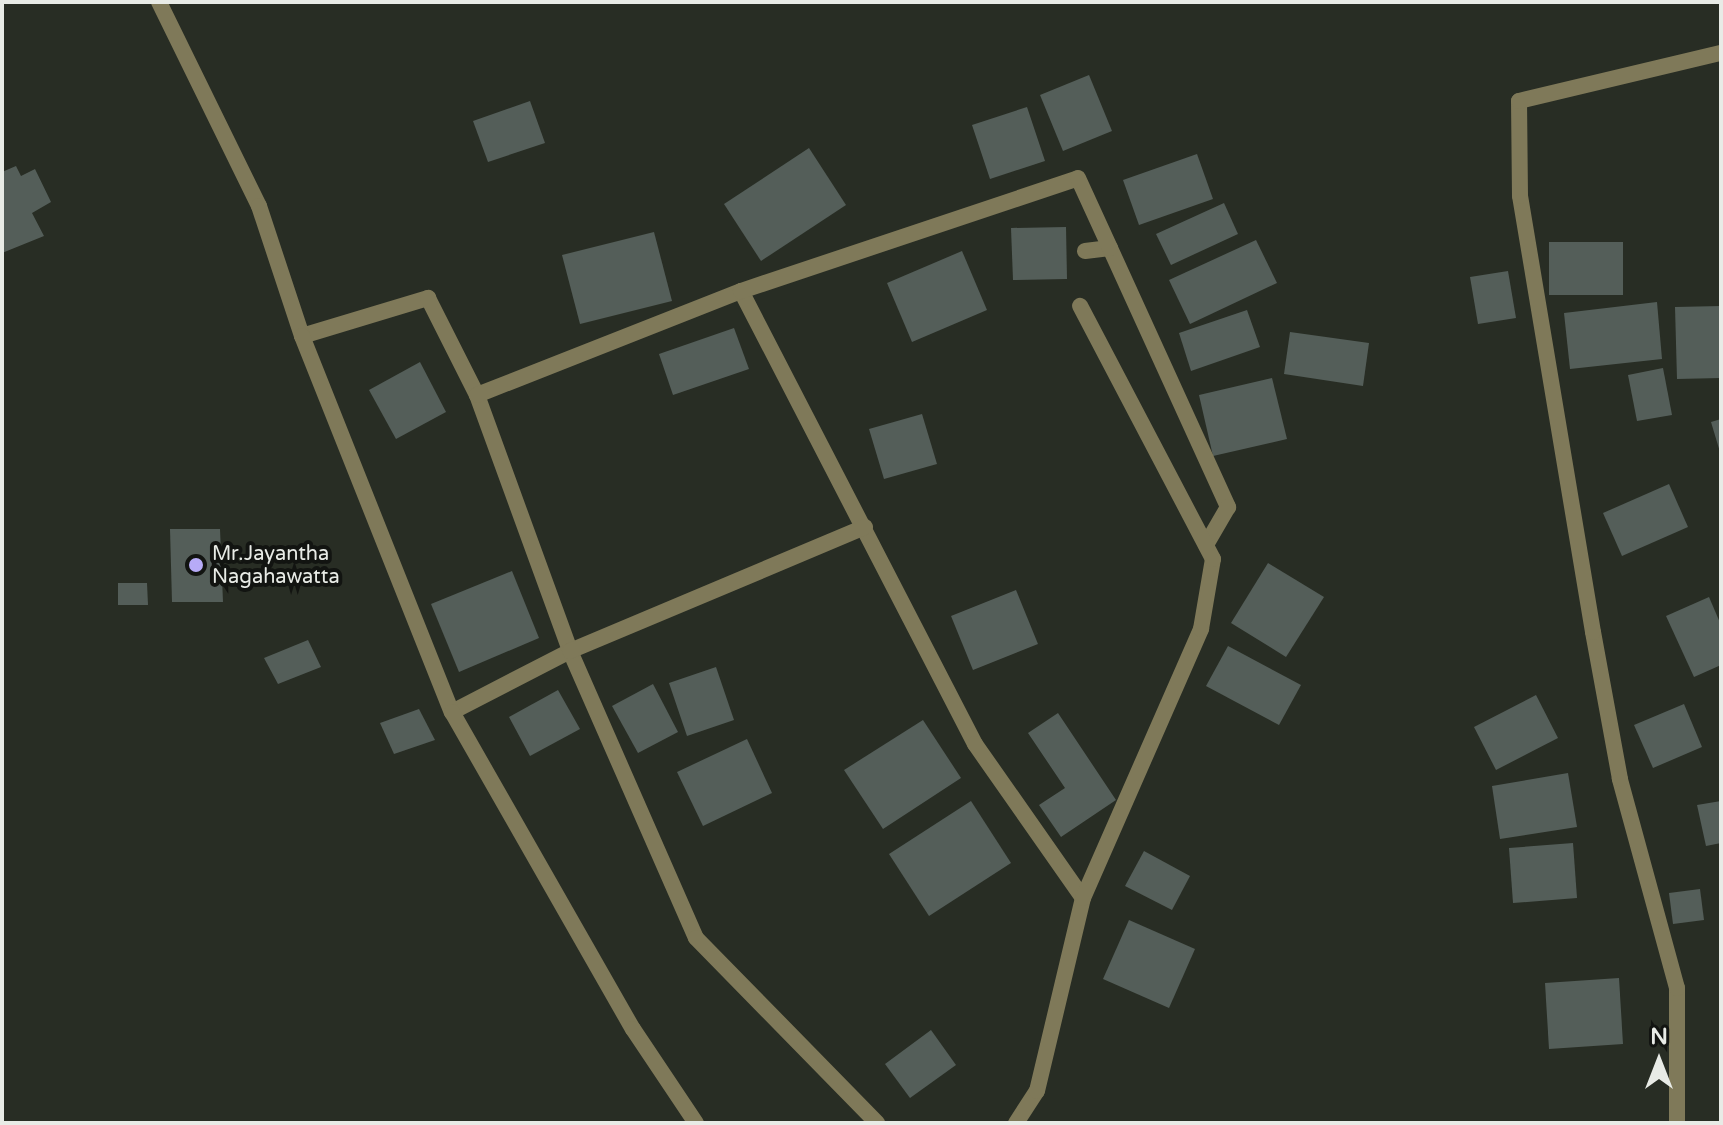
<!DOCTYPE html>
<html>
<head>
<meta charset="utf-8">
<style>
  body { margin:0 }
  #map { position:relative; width:1723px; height:1125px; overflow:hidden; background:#282d24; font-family:"Varela Round",sans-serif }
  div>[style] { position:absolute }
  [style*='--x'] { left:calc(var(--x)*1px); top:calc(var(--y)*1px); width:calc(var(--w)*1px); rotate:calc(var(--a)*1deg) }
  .building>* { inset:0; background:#545e59 }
  .minor>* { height:16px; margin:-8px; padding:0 8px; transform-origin:8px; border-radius:8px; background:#7f7959 }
  .tertiary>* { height:16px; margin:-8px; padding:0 8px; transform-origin:8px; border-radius:8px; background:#7f7959 }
  .dots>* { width:22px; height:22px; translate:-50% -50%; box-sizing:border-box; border:4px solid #121411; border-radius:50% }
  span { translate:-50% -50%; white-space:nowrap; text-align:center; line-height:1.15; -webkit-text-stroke:8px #121411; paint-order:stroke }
  .poi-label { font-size:20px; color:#e8ebe6 }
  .left { translate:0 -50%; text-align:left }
  .frame { position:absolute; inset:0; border:4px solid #e8ebe6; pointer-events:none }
  .north { position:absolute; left:1619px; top:1021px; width:80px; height:80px; -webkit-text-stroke:6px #121411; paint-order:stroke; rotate:0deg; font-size:22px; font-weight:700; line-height:32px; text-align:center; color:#e8ebe6 }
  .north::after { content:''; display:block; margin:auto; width:28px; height:36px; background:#e8ebe6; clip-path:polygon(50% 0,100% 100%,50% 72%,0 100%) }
</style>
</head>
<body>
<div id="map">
  <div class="building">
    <div style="clip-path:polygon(1089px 75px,1112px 131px,1063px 151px,1040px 95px)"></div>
    <div style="clip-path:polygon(530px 101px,545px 143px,488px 162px,473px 121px)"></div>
    <div style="clip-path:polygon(1027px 107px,1045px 161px,990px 179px,972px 125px)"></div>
    <div style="clip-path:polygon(809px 148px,846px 205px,761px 261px,724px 204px)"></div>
    <div style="clip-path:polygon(1197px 154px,1213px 199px,1139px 225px,1123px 180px)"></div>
    <div style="clip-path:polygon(16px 166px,21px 176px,35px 169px,51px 202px,32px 213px,44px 236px,2px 253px,2px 172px)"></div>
    <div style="clip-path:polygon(1224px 203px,1238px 234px,1171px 265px,1156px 234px)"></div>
    <div style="clip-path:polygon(1066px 227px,1067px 279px,1013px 280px,1011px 228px)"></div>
    <div style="clip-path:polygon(654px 232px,672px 301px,580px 324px,562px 255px)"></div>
    <div style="clip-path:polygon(1256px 240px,1277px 283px,1190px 324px,1169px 280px)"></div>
    <div style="clip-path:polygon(1549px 242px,1623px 242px,1623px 295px,1549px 295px)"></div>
    <div style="clip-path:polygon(962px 251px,987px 310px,912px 342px,887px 283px)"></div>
    <div style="clip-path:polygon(1508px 271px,1516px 318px,1478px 324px,1470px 277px)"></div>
    <div style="clip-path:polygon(1657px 302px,1662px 359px,1570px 369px,1564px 313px)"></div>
    <div style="clip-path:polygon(1721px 306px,1721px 378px,1677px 379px,1675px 307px)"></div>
    <div style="clip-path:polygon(1247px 310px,1260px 347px,1191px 371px,1179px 333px)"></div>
    <div style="clip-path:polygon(734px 328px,749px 369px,673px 395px,659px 354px)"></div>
    <div style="clip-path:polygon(1290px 332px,1369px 343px,1363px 386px,1284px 374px)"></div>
    <div style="clip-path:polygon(420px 362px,446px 412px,396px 439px,369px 390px)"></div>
    <div style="clip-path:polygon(1663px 368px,1672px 415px,1637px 421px,1628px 375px)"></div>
    <div style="clip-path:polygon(1272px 378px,1287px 439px,1213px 456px,1199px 395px)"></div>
    <div style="clip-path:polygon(922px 414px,937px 464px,884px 479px,869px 429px)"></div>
    <div style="clip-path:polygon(1721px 419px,1721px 452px,1720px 452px,1711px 422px)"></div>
    <div style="clip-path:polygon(1669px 484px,1688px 527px,1622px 556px,1603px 513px)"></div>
    <div style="clip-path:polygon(170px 529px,220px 529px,223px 602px,172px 602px)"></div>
    <div style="clip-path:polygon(1268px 563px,1324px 597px,1286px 657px,1231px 623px)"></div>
    <div style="clip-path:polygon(512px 571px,539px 638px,459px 672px,431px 604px)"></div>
    <div style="clip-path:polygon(118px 583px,147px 583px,148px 605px,118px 605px)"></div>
    <div style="clip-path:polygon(1016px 590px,1038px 644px,973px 670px,951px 616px)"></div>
    <div style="clip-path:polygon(1709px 597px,1721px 625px,1721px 665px,1694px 677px,1666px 616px)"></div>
    <div style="clip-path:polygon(308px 640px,321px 667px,278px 684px,264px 658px)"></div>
    <div style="clip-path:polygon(1228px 646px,1301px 685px,1279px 725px,1206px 686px)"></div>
    <div style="clip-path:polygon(716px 667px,734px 720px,687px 736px,669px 683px)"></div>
    <div style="clip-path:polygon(653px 684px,678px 732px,638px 753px,612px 706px)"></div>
    <div style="clip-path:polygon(558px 690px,580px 729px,530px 756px,509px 717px)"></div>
    <div style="clip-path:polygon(1536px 695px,1558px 738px,1496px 770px,1474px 727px)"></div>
    <div style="clip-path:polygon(1684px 704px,1702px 747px,1653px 768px,1634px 725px)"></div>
    <div style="clip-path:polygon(419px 709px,435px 740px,394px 754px,380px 723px)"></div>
    <div style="clip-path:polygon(1058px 713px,1116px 800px,1061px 837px,1039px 805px,1065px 788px,1028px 733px)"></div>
    <div style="clip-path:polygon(923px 720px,961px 778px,883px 829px,844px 770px)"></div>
    <div style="clip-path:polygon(747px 739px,772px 793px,703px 826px,677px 772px)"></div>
    <div style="clip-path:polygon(1568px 773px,1577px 827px,1500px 839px,1492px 786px)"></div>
    <div style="clip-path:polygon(971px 801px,1011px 863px,929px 916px,889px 854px)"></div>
    <div style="clip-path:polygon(1721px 801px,1721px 843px,1706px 846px,1697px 805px)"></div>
    <div style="clip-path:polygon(1573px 843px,1577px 898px,1513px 903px,1509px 848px)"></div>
    <div style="clip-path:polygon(1144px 851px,1190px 876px,1172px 910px,1125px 886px)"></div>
    <div style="clip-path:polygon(1700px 889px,1704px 920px,1673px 924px,1669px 893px)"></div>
    <div style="clip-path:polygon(1129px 920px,1195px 949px,1169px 1008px,1103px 979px)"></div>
    <div style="clip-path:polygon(1619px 978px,1623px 1044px,1549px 1049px,1545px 983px)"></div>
    <div style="clip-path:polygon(931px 1030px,956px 1065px,910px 1098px,885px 1064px)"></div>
  </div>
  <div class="minor">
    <div style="--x:1085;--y:251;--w:25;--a:-7"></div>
    <div style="--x:1110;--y:248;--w:285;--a:65.5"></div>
    <div style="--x:1228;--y:507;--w:44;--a:120.1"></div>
    <div style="--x:741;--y:291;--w:510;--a:62.68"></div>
    <div style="--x:975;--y:744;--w:188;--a:55"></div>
    <div style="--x:302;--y:336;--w:132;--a:-16.8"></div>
    <div style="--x:428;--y:298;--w:109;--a:63.2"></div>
    <div style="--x:477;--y:395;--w:272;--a:70"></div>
    <div style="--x:570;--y:651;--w:313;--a:66.3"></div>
    <div style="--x:696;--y:938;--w:259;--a:45.6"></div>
    <div style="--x:477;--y:395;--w:284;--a:-21.5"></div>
    <div style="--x:741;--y:291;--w:355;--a:-18.5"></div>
    <div style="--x:1078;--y:178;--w:77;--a:65.4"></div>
    <div style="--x:452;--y:712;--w:133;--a:-27.3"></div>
    <div style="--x:570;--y:651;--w:320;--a:-22.8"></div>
    <div style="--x:1016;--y:1123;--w:38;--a:-57"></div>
    <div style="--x:1037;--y:1091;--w:198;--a:-76.6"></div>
    <div style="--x:1083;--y:898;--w:294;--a:-66.3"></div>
    <div style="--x:1201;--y:629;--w:71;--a:-80.3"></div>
    <div style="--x:1213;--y:559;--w:286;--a:-117.7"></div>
    <div style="--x:1677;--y:1123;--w:135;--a:-90"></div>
    <div style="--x:1677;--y:988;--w:217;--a:-105.3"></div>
    <div style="--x:1620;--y:779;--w:149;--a:-100.4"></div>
    <div style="--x:1593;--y:632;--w:442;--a:-99.5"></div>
    <div style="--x:1520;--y:196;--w:95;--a:-90.6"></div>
    <div style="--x:1519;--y:101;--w:208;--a:-13.4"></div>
  </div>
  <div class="tertiary">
    <div style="--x:159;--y:2;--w:227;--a:63.9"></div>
    <div style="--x:259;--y:206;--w:137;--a:71.7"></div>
    <div style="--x:302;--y:336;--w:405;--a:68.3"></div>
    <div style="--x:452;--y:712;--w:365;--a:60.3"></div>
    <div style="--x:633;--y:1029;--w:113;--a:56.2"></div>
  </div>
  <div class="dots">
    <div style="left:196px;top:565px;background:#b7abf7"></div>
  </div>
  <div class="poi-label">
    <span class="left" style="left:212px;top:566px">Mr.Jayantha<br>Nagahawatta</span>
  </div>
  <div class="frame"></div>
  <div class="north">N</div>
</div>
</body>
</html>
